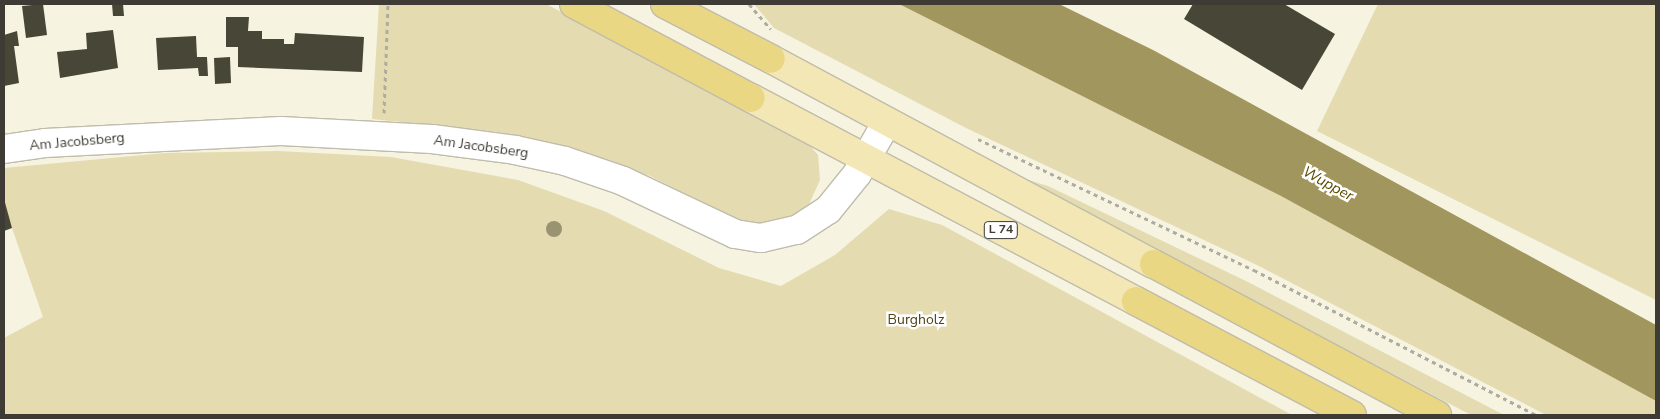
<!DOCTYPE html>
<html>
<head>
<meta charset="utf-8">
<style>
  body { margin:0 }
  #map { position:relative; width:1660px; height:419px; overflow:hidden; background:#f6f3e1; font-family:"Nunito Sans",sans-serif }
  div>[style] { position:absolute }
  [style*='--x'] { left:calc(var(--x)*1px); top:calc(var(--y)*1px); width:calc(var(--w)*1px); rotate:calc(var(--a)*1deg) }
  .green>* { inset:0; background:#e4dbb0 }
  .water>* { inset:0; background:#a1965d }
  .building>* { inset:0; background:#484637 }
  .path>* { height:3px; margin-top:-1.5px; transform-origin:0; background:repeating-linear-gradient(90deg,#afac9f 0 4px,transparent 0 8px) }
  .roads { filter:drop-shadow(1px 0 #c0bcab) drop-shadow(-1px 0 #c0bcab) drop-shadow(0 1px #c0bcab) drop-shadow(0 -1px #c0bcab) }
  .secondary>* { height:28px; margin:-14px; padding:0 14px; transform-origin:14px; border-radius:14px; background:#fff }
  .primary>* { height:28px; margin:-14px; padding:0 14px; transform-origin:14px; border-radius:14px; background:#f2e7b5 }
  .highway>* { height:28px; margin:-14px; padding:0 14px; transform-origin:14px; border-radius:14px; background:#e9d783 }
  .trees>* { width:16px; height:16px; margin:-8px; border-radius:50%; background:#9a9372 }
  span { translate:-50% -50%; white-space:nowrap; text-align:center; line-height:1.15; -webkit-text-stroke:5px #fff; paint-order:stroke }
  .shield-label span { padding:1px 4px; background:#fff; border:1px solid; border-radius:4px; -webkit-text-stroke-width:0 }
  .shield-label { font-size:12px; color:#3d3b34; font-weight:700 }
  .street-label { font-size:14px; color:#3d3b34 }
  .park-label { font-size:14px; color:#4e4417 }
  .water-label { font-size:15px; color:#594c01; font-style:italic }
  .frame { position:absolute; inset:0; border:5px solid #3d3b34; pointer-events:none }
</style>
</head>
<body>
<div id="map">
  <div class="green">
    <div style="clip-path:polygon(379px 4px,546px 4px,803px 138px,818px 155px,820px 180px,809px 204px,789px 219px,761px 227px,727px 215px,650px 176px,567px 147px,498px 132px,372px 119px)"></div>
    <div style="clip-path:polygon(754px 4px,899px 4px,1281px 196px,1488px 308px,1656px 401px,1656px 415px,1546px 415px,1257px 265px,966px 128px,774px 28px)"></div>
    <div style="clip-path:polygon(1378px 4px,1656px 4px,1656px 300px,1317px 131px)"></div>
    <div style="clip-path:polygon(278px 151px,391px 157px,518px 180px,604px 211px,719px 268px,781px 286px,835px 255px,889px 209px,942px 225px,1292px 415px,4px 415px,4px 338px,43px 317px,4px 205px,4px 168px,165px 153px)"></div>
    <div style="clip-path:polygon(1015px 176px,1048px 186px,1248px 282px,1504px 415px,1471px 415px,1242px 295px,1042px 197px)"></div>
  </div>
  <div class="water">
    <div style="clip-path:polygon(899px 4px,1059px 4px,1153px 50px,1656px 325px,1656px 401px,1281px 196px)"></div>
  </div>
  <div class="building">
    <div style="clip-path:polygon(43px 4px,47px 35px,26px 38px,22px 6px)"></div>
    <div style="clip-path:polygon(112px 4px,123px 4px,124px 16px,113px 16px)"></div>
    <div style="clip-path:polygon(1193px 4px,1284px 4px,1335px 34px,1302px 90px,1184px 19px)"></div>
    <div style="clip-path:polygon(226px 17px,249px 17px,248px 31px,262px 31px,262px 39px,284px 39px,284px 44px,294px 44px,295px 33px,364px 37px,362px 72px,238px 67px,238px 47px,226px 47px)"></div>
    <div style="clip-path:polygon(113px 30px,118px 68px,60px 78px,57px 52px,87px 49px,86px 33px)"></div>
    <div style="clip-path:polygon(17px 31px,19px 46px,14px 46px,19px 83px,4px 86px,4px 35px)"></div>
    <div style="clip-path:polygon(196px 36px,197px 57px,207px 57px,208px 76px,199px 76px,198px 68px,158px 70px,156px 38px)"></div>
    <div style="clip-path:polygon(230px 57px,231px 83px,215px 84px,214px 58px)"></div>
    <div style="clip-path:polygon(4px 199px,12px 228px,4px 231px)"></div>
  </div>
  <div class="path">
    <div style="--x:749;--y:4;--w:33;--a:49"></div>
    <div style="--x:384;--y:113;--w:109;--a:-87.9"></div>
    <div style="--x:978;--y:139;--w:306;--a:25.4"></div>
    <div style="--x:1254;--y:270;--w:317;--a:27.2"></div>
  </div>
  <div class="roads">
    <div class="secondary">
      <div style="--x:4;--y:149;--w:41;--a:-8.3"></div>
      <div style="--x:45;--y:143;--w:236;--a:-2.9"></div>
      <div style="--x:281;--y:131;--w:151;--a:3"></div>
      <div style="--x:432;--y:139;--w:84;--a:7.5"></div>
      <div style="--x:515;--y:150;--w:51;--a:12.4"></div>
      <div style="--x:565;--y:161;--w:61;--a:19"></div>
      <div style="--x:623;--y:181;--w:124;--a:25.3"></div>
      <div style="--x:735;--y:234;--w:26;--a:9"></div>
      <div style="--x:761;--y:238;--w:37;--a:-13"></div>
      <div style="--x:797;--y:230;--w:37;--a:-33"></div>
      <div style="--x:828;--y:210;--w:46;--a:-51.1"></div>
      <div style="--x:857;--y:174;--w:60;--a:-60"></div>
    </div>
    <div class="primary">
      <div style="--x:771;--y:59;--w:434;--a:28.2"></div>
      <div style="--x:751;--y:98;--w:435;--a:27.8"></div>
    </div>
    <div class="highway">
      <div style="--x:574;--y:4;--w:200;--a:28"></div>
      <div style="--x:665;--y:4;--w:119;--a:27.4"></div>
      <div style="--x:1154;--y:264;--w:321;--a:28.1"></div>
      <div style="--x:1136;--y:301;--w:244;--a:27.8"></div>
    </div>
  </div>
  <div class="trees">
    <div style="left:554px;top:229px"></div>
  </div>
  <div class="shield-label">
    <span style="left:1001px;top:230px">L 74</span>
  </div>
  <div class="street-label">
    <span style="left:77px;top:142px;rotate:-5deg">Am Jacobsberg</span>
    <span style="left:481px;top:147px;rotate:8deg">Am Jacobsberg</span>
  </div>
  <div class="park-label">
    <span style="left:916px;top:320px">Burgholz</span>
  </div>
  <div class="water-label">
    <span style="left:1328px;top:184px;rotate:29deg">Wupper</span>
  </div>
  <div class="frame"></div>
</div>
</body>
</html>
